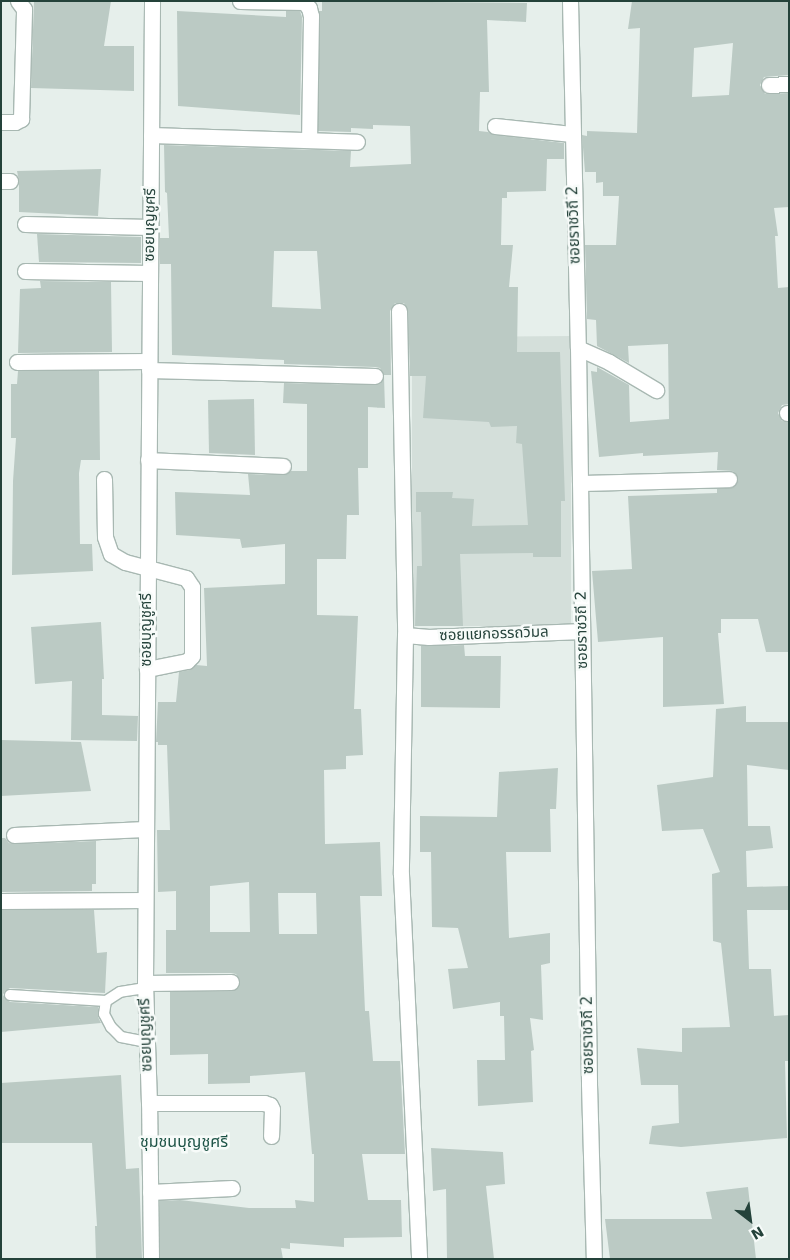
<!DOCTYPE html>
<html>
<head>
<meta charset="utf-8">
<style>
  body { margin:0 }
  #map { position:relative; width:790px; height:1260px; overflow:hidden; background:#e6efeb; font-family:"DejaVu Sans","Noto Sans Thai",sans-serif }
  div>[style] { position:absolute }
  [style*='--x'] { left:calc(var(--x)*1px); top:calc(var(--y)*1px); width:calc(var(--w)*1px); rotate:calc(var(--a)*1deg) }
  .built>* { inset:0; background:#d4dfda }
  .building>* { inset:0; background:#bbcac4 }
  .roads { filter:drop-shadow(1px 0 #a8b8b2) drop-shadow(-1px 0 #a8b8b2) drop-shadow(0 1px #a8b8b2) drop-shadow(0 -1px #a8b8b2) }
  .lane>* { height:10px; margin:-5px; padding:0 5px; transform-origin:5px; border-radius:5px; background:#fff }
  .street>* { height:15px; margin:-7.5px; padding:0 7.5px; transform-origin:7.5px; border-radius:7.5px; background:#fff }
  span { translate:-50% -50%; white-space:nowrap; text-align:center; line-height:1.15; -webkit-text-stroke:5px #f7fbf9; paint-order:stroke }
  .street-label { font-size:15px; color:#24423a }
  .neighbourhood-label { font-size:16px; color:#1f5548 }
  .frame { position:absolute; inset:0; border:2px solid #24423a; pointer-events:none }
  .north { position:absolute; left:725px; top:1195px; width:50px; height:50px; -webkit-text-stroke:4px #f7fbf9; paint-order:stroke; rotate:150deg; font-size:14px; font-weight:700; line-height:20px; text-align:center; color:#24423a }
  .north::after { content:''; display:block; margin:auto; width:18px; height:22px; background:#24423a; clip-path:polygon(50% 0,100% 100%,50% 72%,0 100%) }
</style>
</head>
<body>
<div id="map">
  <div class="built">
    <div style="clip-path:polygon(571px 336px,571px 626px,412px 626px,412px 337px)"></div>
  </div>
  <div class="building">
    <div style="clip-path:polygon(34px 1px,111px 1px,104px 46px,134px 46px,134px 91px,31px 88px)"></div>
    <div style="clip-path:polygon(evenodd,322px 1px,527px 3px,526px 22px,487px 20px,489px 92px,480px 92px,479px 131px,488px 132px,494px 135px,564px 143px,564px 159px,547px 159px,546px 191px,507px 192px,507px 198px,502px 198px,501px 245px,513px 245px,509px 287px,518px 287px,517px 352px,560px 352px,565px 501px,561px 501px,561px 557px,533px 557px,533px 553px,460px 554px,463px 626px,415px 626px,417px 566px,422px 566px,421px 512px,416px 512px,416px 492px,453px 492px,452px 498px,474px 499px,472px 526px,528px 525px,522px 444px,516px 443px,517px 426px,491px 427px,489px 422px,423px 418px,426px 376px,410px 376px,408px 311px,404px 303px,395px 303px,390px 311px,391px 375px,384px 375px,380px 368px,375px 367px,284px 364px,284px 360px,172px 355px,171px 264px,160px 264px,160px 238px,169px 238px,167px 193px,165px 192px,164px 145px,351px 151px,350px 167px,411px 164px,410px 126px,373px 125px,373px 129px,351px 128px,351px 132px,318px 131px,319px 11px,322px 11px,322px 1px,274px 251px,317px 251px,321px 309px,272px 307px,274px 251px)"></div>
    <div style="clip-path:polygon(evenodd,632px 1px,789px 1px,789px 75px,764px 77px,760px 85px,765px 94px,789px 93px,789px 207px,774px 208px,778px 236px,775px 236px,778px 288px,789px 287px,789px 404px,782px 405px,778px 413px,782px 421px,789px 422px,789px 652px,766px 652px,758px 619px,721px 619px,721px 633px,718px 633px,724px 704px,663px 707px,663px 637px,598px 642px,592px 571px,632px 569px,628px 496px,717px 493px,717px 489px,734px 487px,738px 479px,733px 471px,717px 470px,718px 452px,643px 456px,643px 453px,599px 457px,591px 371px,597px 372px,597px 367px,629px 385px,630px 422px,669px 419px,668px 344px,628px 346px,629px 363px,597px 346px,596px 320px,587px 319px,585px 245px,616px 245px,619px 196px,603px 196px,603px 182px,596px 183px,596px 172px,585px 172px,582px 135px,587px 136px,587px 131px,637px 133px,640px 28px,628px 29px,632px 1px,733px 43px,729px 95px,692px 97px,694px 48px,733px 43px)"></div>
    <div style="clip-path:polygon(177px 11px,286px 17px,286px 11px,300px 11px,302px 17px,300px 115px,178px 106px)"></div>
    <div style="clip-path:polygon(101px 169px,98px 216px,19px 212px,19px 181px,17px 171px)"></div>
    <div style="clip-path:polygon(37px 234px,141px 237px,141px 263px,39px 262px)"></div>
    <div style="clip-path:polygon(40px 281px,111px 282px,112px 352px,18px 353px,20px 289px,41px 288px)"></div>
    <div style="clip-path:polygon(18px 371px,99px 371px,100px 460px,81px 460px,79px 473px,80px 544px,92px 544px,93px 571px,12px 575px,13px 481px,16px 438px,11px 438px,11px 384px,17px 384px)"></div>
    <div style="clip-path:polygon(evenodd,384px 377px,385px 408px,368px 407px,368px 468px,358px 468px,359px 515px,347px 515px,346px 559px,317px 559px,317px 615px,358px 616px,354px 709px,361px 709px,363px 755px,346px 756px,346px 769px,324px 770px,325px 844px,380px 842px,382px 896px,360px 896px,365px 1011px,369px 1011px,373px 1061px,400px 1061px,405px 1154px,362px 1154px,368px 1200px,401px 1200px,402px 1237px,344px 1238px,344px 1247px,290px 1243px,290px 1249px,281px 1248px,283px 1259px,160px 1259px,160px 1201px,180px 1200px,249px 1208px,296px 1208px,295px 1200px,314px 1202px,314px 1154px,312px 1154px,305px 1072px,250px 1076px,250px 1083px,208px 1084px,208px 1054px,170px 1055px,170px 992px,231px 991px,239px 987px,240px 981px,236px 974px,231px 973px,166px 973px,166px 930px,176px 930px,176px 891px,158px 892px,157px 830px,170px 830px,167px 745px,158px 745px,158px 742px,156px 742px,158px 702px,176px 702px,179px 672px,189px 670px,196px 665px,207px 666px,204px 588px,285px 584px,285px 544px,242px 548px,240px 539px,176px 535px,175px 492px,250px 495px,248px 474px,283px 475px,291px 471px,307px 471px,307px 404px,283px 403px,284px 383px,375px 385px,380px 384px,384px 377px,249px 882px,250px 932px,210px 932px,210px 886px,249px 882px,384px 377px,278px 893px,316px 893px,317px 934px,279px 934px,278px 893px)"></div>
    <div style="clip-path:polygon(254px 399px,255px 455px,209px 453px,208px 400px)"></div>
    <div style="clip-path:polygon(101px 622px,104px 679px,102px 679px,102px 715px,138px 716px,137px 741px,71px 740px,72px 681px,35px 684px,31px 627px)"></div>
    <div style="clip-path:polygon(464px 645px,465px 656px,501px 656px,500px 708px,421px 707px,421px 646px)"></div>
    <div style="clip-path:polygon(746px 706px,746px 722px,789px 722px,789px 770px,747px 765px,748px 826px,770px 826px,773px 848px,746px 851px,747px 887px,789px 886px,789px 910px,747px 910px,749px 969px,771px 969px,774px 1016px,789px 1015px,789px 1061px,785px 1061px,787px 1138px,681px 1147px,649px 1144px,652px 1126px,679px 1123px,678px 1085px,641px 1085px,637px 1048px,682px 1052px,682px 1028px,730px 1027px,721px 943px,713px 941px,712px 874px,720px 872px,703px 829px,662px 831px,657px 785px,713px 777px,716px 709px)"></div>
    <div style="clip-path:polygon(1px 740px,81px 742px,91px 791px,1px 796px)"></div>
    <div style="clip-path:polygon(558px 768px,556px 809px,550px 809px,551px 852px,506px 852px,509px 938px,550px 933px,550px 963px,541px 965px,543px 1020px,530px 1018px,534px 1050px,531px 1051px,533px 1102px,478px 1106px,477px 1060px,505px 1060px,504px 1016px,500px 1016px,500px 1002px,453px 1009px,448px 969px,468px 968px,458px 928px,432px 927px,431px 852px,420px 852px,420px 816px,497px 817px,499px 772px)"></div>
    <div style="clip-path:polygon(1px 838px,5px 838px,9px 843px,14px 844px,96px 841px,96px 884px,92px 884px,92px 891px,1px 892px)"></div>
    <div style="clip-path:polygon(1px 910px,94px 910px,97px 953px,107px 952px,105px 993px,10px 988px,5px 991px,3px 995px,10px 1002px,98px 1007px,98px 1017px,101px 1023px,1px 1032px)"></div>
    <div style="clip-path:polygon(121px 1075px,126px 1169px,139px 1168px,142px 1259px,96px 1259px,95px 1226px,97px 1226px,92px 1143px,1px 1143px,1px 1083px)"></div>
    <div style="clip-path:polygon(431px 1148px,503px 1152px,505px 1184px,486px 1186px,494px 1259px,447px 1259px,446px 1189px,433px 1191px)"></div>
    <div style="clip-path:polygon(748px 1187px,756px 1259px,610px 1259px,605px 1219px,712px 1219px,706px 1192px)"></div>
  </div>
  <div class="roads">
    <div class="lane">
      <div style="--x:145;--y:988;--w:25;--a:171"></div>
      <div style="--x:120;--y:992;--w:17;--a:147"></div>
      <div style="--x:106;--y:1001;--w:13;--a:99"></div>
      <div style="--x:104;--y:1014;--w:15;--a:62"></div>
      <div style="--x:111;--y:1027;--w:14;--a:45"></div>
      <div style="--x:121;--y:1037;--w:25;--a:11"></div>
      <div style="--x:10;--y:995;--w:96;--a:3.6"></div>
    </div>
    <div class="street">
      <div style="--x:240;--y:1;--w:64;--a:0.9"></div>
      <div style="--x:304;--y:2;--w:8;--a:50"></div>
      <div style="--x:309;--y:8;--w:8;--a:76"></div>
      <div style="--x:311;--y:16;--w:123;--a:90.9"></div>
      <div style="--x:570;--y:1;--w:347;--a:88.7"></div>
      <div style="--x:578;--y:348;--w:736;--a:89.14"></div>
      <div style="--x:589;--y:1084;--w:175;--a:88.4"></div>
      <div style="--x:769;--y:85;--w:20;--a:-3"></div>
      <div style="--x:1;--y:122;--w:14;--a:0"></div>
      <div style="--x:15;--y:122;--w:7;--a:-27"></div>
      <div style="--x:21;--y:119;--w:110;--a:-88.4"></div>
      <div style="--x:24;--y:9;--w:10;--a:-127"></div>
      <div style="--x:495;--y:126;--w:77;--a:5.9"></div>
      <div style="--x:151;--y:135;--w:206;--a:1.9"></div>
      <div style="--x:1;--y:181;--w:9;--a:0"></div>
      <div style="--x:25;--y:224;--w:125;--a:1.4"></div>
      <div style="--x:25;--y:271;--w:124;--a:0.9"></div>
      <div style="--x:399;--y:311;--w:324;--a:88.9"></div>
      <div style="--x:405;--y:635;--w:239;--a:91"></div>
      <div style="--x:401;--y:874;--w:385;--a:87.3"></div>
      <div style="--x:578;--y:348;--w:34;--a:24"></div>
      <div style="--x:609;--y:362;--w:55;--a:30.8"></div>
      <div style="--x:17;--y:362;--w:132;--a:-0.4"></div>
      <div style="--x:149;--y:370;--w:226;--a:1.5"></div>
      <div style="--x:787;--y:413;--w:2;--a:0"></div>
      <div style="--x:148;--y:460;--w:135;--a:2.5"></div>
      <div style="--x:104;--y:479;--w:58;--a:89"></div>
      <div style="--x:105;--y:537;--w:18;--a:71"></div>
      <div style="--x:111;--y:554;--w:16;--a:30"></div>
      <div style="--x:125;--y:562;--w:63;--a:14.7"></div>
      <div style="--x:186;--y:578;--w:11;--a:56"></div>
      <div style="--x:192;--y:587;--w:69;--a:90"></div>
      <div style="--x:192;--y:656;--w:7;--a:135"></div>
      <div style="--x:187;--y:661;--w:41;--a:168.7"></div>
      <div style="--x:580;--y:483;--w:149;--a:-1.5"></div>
      <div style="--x:405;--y:635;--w:24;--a:5"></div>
      <div style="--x:429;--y:637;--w:153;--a:-2.2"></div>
      <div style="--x:14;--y:835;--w:131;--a:-2.6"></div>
      <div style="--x:2;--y:901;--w:143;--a:-0.4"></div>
      <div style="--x:145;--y:983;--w:86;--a:-0.7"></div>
      <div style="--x:149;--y:1103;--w:115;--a:0"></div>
      <div style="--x:264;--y:1103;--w:6;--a:18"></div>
      <div style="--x:270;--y:1105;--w:4;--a:63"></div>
      <div style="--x:272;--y:1109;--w:27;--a:92"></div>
      <div style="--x:150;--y:1192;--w:82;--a:-2.8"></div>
      <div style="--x:151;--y:1259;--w:156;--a:-90.7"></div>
      <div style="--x:149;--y:1103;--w:120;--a:-91.9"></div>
      <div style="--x:145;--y:983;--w:982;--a:-89.59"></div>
    </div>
  </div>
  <div class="street-label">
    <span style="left:150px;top:225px;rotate:-89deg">ซอยบุญชูศรี</span>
    <span style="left:574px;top:225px;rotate:-92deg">ซอยราชวิถี 2</span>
    <span style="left:147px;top:630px;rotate:-90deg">ซอยบุญชูศรี</span>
    <span style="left:582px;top:630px;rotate:-91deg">ซอยราชวิถี 2</span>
    <span style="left:494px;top:634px;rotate:-2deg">ซอยแยกอรรถวิมล</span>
    <span style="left:146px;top:1035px;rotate:-92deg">ซอยบุญชูศรี</span>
    <span style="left:588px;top:1035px;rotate:-91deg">ซอยราชวิถี 2</span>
  </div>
  <div class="neighbourhood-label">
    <span style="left:184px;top:1142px">ชุมชนบุญชูศรี</span>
  </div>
  <div class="frame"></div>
  <div class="north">N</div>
</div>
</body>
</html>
